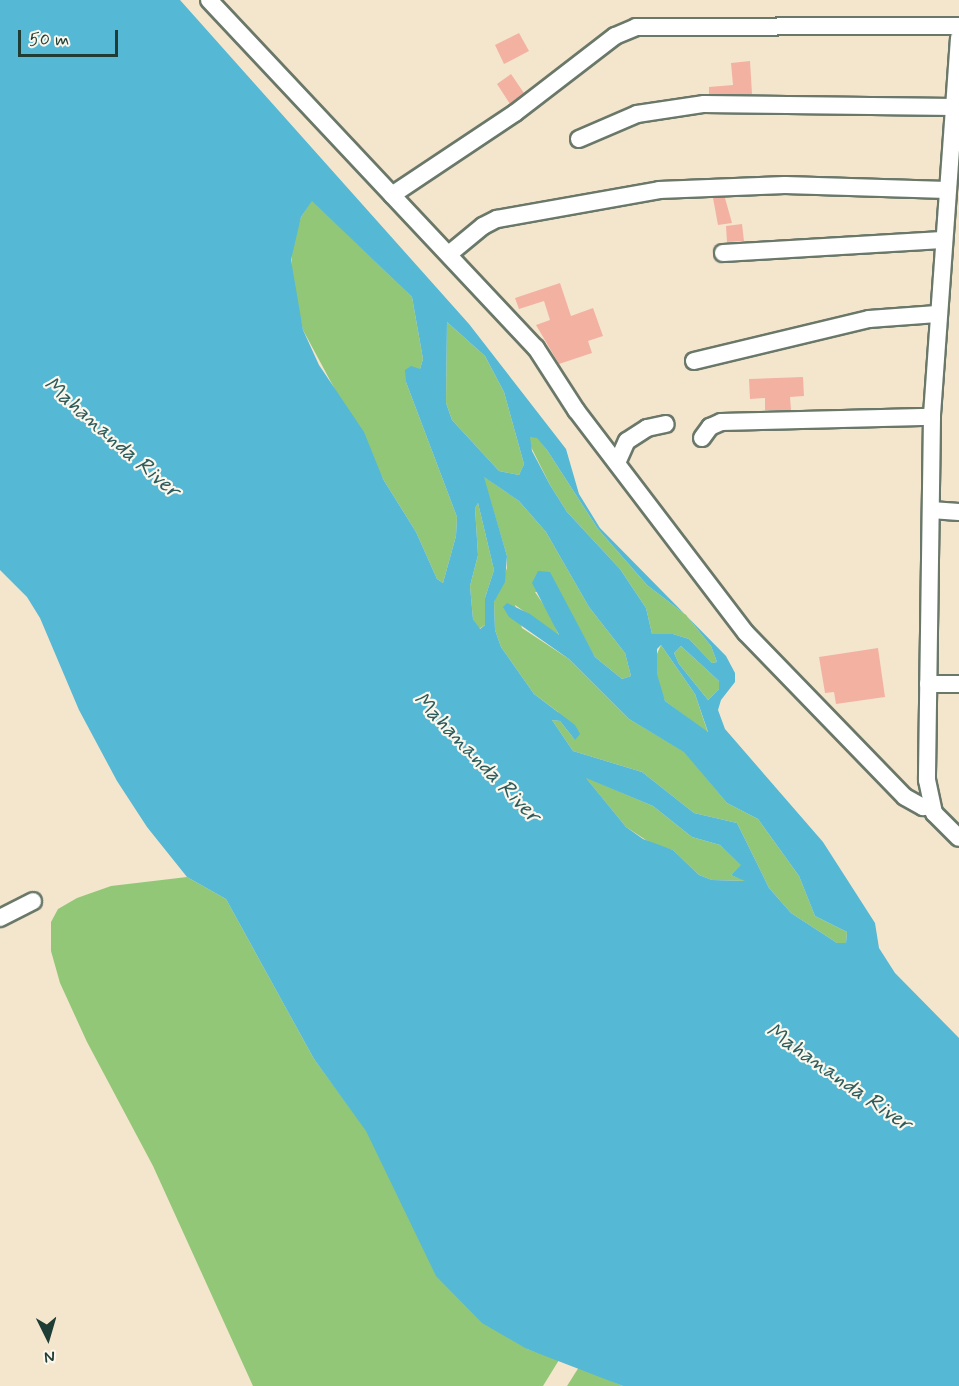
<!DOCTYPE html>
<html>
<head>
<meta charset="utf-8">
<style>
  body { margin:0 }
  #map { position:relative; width:959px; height:1386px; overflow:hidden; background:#f4e6cd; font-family:Mynerve,sans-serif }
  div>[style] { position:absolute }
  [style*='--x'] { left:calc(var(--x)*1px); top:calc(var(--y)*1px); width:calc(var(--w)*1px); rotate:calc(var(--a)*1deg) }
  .green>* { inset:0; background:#93c778 }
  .water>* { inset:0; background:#55b8d4 }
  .building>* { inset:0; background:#f3b1a2 }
  .roads { filter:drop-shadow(2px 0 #6a786a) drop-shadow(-2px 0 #6a786a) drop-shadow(0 2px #6a786a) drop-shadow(0 -2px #6a786a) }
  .minor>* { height:16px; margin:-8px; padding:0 8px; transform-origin:8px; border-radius:8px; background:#fff }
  span { translate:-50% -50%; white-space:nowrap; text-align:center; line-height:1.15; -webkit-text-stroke:4.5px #fbf7ec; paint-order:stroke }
  .water-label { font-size:22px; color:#2c5c5c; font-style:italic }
  .north { position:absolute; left:18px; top:1308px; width:60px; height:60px; -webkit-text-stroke:4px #fbf7ec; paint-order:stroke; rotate:175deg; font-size:16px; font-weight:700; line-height:24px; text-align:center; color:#1f3d34 }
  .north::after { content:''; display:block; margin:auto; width:21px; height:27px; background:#1f3d34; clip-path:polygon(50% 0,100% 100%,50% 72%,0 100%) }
  .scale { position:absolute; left:18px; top:30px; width:100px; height:27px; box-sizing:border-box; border:3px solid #1f3d34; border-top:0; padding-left:8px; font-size:18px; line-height:21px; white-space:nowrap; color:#1f3d34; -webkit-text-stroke:4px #fbf7ec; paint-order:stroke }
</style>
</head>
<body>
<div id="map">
  <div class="green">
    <div style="clip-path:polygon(312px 200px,412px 297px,423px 359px,420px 369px,406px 382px,457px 517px,456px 536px,443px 583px,437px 579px,416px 532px,383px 479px,303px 330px,291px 276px,292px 245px,301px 217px)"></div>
    <div style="clip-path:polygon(447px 322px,485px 356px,504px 392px,524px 464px,519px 475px,499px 471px,452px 420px,446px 403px)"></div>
    <div style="clip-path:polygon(530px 437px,537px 437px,547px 450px,598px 529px,647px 585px,686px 615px,711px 646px,717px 662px,712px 663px,689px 639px,673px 634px,652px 634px,646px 608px,620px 569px,567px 512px,550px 485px,528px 441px)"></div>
    <div style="clip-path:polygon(483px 476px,519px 501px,546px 532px,589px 607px,625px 653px,631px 676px,622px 679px,595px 657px,559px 593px,535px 592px,550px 614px,559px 636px,515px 605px,522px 628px,569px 659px,629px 719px,685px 752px,727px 803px,758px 819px,799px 876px,815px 916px,847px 932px,846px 943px,837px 943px,791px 913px,769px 888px,737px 823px,694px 813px,642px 772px,573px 751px,552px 720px,560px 721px,575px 740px,558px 712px,534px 694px,501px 647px,495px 630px,494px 602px,507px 568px,507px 556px)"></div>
    <div style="clip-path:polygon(478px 503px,494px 570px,485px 598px,485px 625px,479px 629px,473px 619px,470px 586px,478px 555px,475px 508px)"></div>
    <div style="clip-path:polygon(661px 645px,695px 694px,708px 733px,665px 701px,657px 683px,656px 656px)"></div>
    <div style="clip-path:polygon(681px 646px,719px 681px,719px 689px,708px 700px,679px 664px,674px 653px)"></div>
    <div style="clip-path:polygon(585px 777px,653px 806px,692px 837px,720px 845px,742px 865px,731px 875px,747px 881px,712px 880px,699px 875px,673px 850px,652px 844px,626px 827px)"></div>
    <div style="clip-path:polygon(187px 877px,226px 899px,314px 1059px,527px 1349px,559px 1360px,543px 1386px,253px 1386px,153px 1166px,87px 1042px,60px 983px,51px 951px,51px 922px,58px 909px,77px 898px,111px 886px)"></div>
    <div style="clip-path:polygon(579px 1367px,623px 1386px,567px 1386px)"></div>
  </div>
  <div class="water">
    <div style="clip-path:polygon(evenodd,0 0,180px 0,469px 324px,566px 449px,579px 494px,600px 528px,726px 656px,735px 673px,735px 682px,721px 700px,718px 710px,725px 729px,823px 842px,875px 923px,879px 948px,895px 973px,959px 1038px,959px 1386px,623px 1386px,527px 1349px,482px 1323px,436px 1276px,366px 1131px,314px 1059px,226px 899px,187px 877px,147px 827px,117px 781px,79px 710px,40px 618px,27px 597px,0 570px,0 0,312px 201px,412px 297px,423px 359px,420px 369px,411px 366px,405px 370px,406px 382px,457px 517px,456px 536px,443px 583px,437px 579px,416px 532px,383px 479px,364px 432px,319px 365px,303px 330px,291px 260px,301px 217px,312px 201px,0 0,447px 322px,485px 356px,504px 392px,524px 464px,519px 475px,499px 471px,452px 420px,446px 403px,447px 322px,0 0,530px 437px,537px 438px,547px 450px,598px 529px,647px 585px,686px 615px,711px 646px,717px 662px,712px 663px,689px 639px,673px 634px,652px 634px,646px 608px,620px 569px,567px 512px,550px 485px,532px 451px,530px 437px,0 0,484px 477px,519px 501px,546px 532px,589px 607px,625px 653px,631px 676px,622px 679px,595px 657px,550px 572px,538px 571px,532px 583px,559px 635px,530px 614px,507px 603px,503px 607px,509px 617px,569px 659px,629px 719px,684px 752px,727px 803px,758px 819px,799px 876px,815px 916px,847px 932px,846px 943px,837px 943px,791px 913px,769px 888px,737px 823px,694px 813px,642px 772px,573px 751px,552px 720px,560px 721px,575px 740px,580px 734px,575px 725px,534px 694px,501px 647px,495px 630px,494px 602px,505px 582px,507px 556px,484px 477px,0 0,478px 503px,494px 570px,485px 598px,485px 625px,480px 629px,473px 619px,470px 586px,478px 555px,475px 508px,478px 503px,0 0,661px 645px,695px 694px,708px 732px,665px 701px,657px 674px,657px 649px,661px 645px,0 0,681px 646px,719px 681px,719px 689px,708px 700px,679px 664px,674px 653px,681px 646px,0 0,586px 778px,653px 806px,692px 837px,720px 845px,741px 865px,731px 875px,745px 881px,712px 880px,699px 875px,673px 850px,643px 839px,626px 827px,586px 778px)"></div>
  </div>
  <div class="building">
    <div style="clip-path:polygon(519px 33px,529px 51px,504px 64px,495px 45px)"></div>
    <div style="clip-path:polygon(750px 61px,752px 94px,709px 94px,709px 87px,733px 85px,731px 63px)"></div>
    <div style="clip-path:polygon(511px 74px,524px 93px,510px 104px,497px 84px)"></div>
    <div style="clip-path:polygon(713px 198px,725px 198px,732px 223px,718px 225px)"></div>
    <div style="clip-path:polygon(742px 224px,744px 241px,727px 242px,726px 226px)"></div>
    <div style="clip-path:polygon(560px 283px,571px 316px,593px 308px,603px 336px,588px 341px,592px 353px,559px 364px,536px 325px,550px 320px,544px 301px,519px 309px,515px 298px)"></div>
    <div style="clip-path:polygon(803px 377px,804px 396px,790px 397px,791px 410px,765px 410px,765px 398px,750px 399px,749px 379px)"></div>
    <div style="clip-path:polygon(878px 648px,885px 697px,836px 704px,834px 692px,825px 693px,819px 657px)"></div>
  </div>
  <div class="roads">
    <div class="minor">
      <div style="--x:209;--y:0;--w:478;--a:46.8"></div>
      <div style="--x:536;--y:348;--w:74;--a:57.2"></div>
      <div style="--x:576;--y:410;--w:280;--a:52.7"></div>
      <div style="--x:746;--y:633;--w:228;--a:45.9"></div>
      <div style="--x:905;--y:797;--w:21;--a:29"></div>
      <div style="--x:923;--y:807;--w:8;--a:-7"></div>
      <div style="--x:959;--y:38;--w:380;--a:94.1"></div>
      <div style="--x:932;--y:417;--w:363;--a:90.8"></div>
      <div style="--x:927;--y:780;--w:34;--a:78"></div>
      <div style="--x:934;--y:813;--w:35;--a:45"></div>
      <div style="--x:579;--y:139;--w:63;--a:-23.3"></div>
      <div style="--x:637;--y:114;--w:68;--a:-8.5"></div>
      <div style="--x:704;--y:104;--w:250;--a:0.7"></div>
      <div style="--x:392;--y:195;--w:148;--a:-33.7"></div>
      <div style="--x:515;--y:113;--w:126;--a:-37.6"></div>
      <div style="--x:615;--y:36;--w:23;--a:-23"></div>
      <div style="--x:636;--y:27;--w:323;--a:-0.2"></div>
      <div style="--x:723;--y:253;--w:220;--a:-3.4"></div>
      <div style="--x:449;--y:254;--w:44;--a:-39.5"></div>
      <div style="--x:483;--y:226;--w:16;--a:-27"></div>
      <div style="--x:497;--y:219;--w:165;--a:-10.1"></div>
      <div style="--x:659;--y:190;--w:126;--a:-2.3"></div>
      <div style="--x:785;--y:185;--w:162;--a:1.8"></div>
      <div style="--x:694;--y:361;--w:180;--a:-13.5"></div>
      <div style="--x:869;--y:319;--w:68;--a:-4.2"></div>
      <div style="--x:702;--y:438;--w:14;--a:-54"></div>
      <div style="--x:710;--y:427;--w:12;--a:-24"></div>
      <div style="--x:721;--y:422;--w:211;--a:-1.4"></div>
      <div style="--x:617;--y:463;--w:24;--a:-66"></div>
      <div style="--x:627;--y:441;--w:24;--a:-33"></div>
      <div style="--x:647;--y:428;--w:19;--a:-12"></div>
      <div style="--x:931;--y:510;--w:28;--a:4"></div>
      <div style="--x:928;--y:684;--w:31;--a:0"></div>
      <div style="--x:0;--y:918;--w:37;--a:-27"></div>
    </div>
  </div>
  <div class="water-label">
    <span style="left:111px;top:438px;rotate:41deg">Mahananda River</span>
    <span style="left:476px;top:758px;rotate:46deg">Mahananda River</span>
    <span style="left:838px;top:1078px;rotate:35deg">Mahananda River</span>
  </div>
  <div class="north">N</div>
  <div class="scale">50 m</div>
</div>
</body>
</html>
